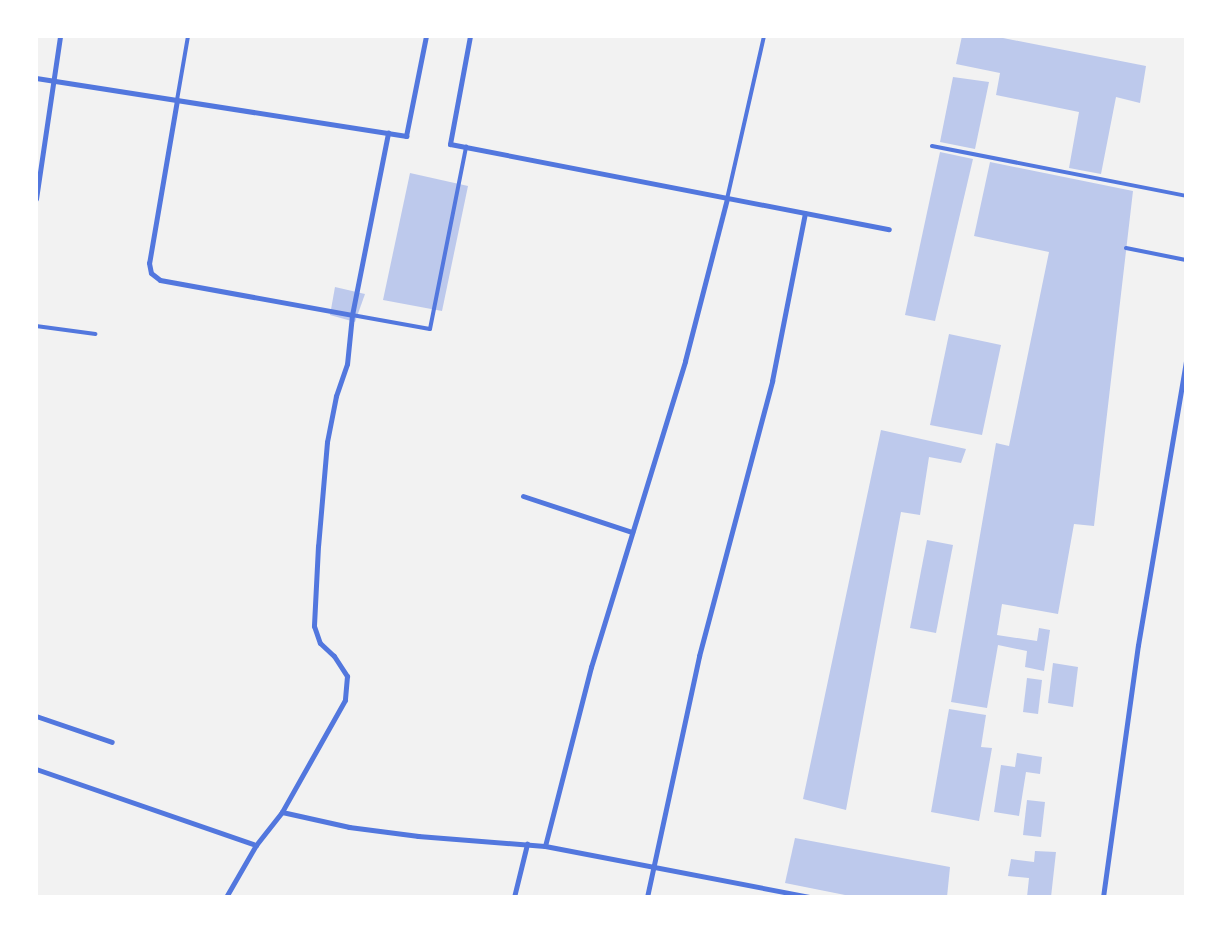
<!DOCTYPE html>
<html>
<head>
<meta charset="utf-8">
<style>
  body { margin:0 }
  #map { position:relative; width:1222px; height:933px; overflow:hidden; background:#f2f2f2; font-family:"Asap Condensed",sans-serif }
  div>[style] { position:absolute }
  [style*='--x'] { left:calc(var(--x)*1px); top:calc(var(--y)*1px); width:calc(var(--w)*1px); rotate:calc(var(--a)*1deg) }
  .building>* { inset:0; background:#bdc9ec }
  .service>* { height:4px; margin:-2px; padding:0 2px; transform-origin:2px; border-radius:2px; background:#5277de }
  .minor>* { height:5px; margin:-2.5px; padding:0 2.5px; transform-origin:2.5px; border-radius:2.5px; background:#5277de }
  span { translate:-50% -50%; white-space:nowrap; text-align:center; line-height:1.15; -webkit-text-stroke:5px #fff; paint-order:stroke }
  .frame { position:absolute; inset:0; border:38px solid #fff; pointer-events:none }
</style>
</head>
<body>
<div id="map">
  <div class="building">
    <div style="clip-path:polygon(962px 36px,993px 36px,1146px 66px,1140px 103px,1116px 97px,1101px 174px,1069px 168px,1079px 112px,996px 95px,1000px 73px,956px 64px)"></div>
    <div style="clip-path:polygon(953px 77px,989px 82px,975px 149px,940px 142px)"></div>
    <div style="clip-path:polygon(940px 152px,973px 159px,935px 321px,905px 315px)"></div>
    <div style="clip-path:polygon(990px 162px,1133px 191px,1094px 526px,1074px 524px,1058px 614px,1002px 604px,997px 635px,1037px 641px,1039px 628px,1050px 630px,1044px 671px,1025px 667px,1027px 651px,998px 645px,987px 708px,951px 702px,996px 443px,1009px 446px,1049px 252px,974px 236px)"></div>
    <div style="clip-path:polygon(410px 173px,468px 186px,442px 311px,383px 300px)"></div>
    <div style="clip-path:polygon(335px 287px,365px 294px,355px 322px,330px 315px)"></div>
    <div style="clip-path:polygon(949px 334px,1001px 345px,982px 435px,930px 425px)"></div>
    <div style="clip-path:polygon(881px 430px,966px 449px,961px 463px,929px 457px,920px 515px,901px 512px,846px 810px,803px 799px)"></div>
    <div style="clip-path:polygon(927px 540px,953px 545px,936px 633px,910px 628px)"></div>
    <div style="clip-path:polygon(1053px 663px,1078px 667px,1073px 707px,1048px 703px)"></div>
    <div style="clip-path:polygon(1027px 678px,1042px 680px,1038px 714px,1023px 712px)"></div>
    <div style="clip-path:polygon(949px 709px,986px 715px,981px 747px,992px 748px,979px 821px,931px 812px)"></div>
    <div style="clip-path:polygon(1017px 753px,1042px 757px,1040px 774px,1026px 772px,1019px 816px,994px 812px,1001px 765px,1015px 767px)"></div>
    <div style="clip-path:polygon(1027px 800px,1045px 802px,1041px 837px,1023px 835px)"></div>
    <div style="clip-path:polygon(795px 838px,950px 867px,947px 897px,855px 897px,785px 883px)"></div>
    <div style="clip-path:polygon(1035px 851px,1056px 852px,1051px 897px,1027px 897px,1029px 878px,1008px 876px,1011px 859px,1034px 862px)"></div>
  </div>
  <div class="service">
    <div style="--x:177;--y:100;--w:65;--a:-80.2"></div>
    <div style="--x:932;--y:146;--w:259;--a:11.1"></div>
    <div style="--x:727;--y:199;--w:167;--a:-77.2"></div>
    <div style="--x:1126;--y:248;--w:61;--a:11.3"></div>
    <div style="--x:352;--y:315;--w:79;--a:10.2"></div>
    <div style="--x:430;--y:329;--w:186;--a:-78.8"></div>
    <div style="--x:36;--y:326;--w:60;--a:7.7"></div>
  </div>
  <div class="minor">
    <div style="--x:470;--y:36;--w:110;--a:100.5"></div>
    <div style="--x:450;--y:144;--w:447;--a:11"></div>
    <div style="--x:36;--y:78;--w:375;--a:8.9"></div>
    <div style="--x:406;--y:136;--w:102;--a:-78.7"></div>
    <div style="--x:177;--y:100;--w:165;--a:99.7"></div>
    <div style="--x:149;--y:263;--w:10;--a:79"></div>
    <div style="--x:151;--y:273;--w:11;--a:38"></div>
    <div style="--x:160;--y:280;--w:195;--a:10.3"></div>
    <div style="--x:352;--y:315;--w:49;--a:95.8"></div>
    <div style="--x:347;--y:364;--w:34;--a:109"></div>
    <div style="--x:336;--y:396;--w:47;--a:101.1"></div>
    <div style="--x:327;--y:442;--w:104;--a:94.9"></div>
    <div style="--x:318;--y:546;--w:80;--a:92.9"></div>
    <div style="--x:314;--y:626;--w:18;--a:71"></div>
    <div style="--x:320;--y:643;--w:19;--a:43"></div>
    <div style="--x:334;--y:656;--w:24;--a:57"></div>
    <div style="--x:347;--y:676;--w:24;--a:95"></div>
    <div style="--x:345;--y:700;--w:129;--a:119.4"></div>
    <div style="--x:282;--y:812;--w:42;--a:128.2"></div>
    <div style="--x:256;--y:845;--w:60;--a:120"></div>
    <div style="--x:36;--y:199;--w:165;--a:-81.6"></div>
    <div style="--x:352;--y:315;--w:186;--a:-78.8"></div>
    <div style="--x:523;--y:496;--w:115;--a:18.3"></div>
    <div style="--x:36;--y:716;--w:80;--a:18.9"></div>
    <div style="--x:36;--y:769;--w:233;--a:19.1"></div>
    <div style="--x:282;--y:812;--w:69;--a:12.6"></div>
    <div style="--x:349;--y:827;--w:70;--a:7.4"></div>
    <div style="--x:418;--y:836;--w:127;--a:4.5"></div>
    <div style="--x:545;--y:846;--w:269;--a:10.9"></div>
    <div style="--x:545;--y:846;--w:185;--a:-75.6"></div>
    <div style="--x:591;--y:667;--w:320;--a:-72.9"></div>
    <div style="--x:685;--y:361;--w:167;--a:-75.5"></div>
    <div style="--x:514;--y:897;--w:55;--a:-76.2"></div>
    <div style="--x:647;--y:897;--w:247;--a:-77.8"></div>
    <div style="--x:699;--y:656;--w:285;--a:-75.1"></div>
    <div style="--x:772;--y:381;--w:171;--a:-78.9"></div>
    <div style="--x:1103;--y:897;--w:254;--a:-82.1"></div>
    <div style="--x:1138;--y:645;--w:288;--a:-80.4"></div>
  </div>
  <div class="frame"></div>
</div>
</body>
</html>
